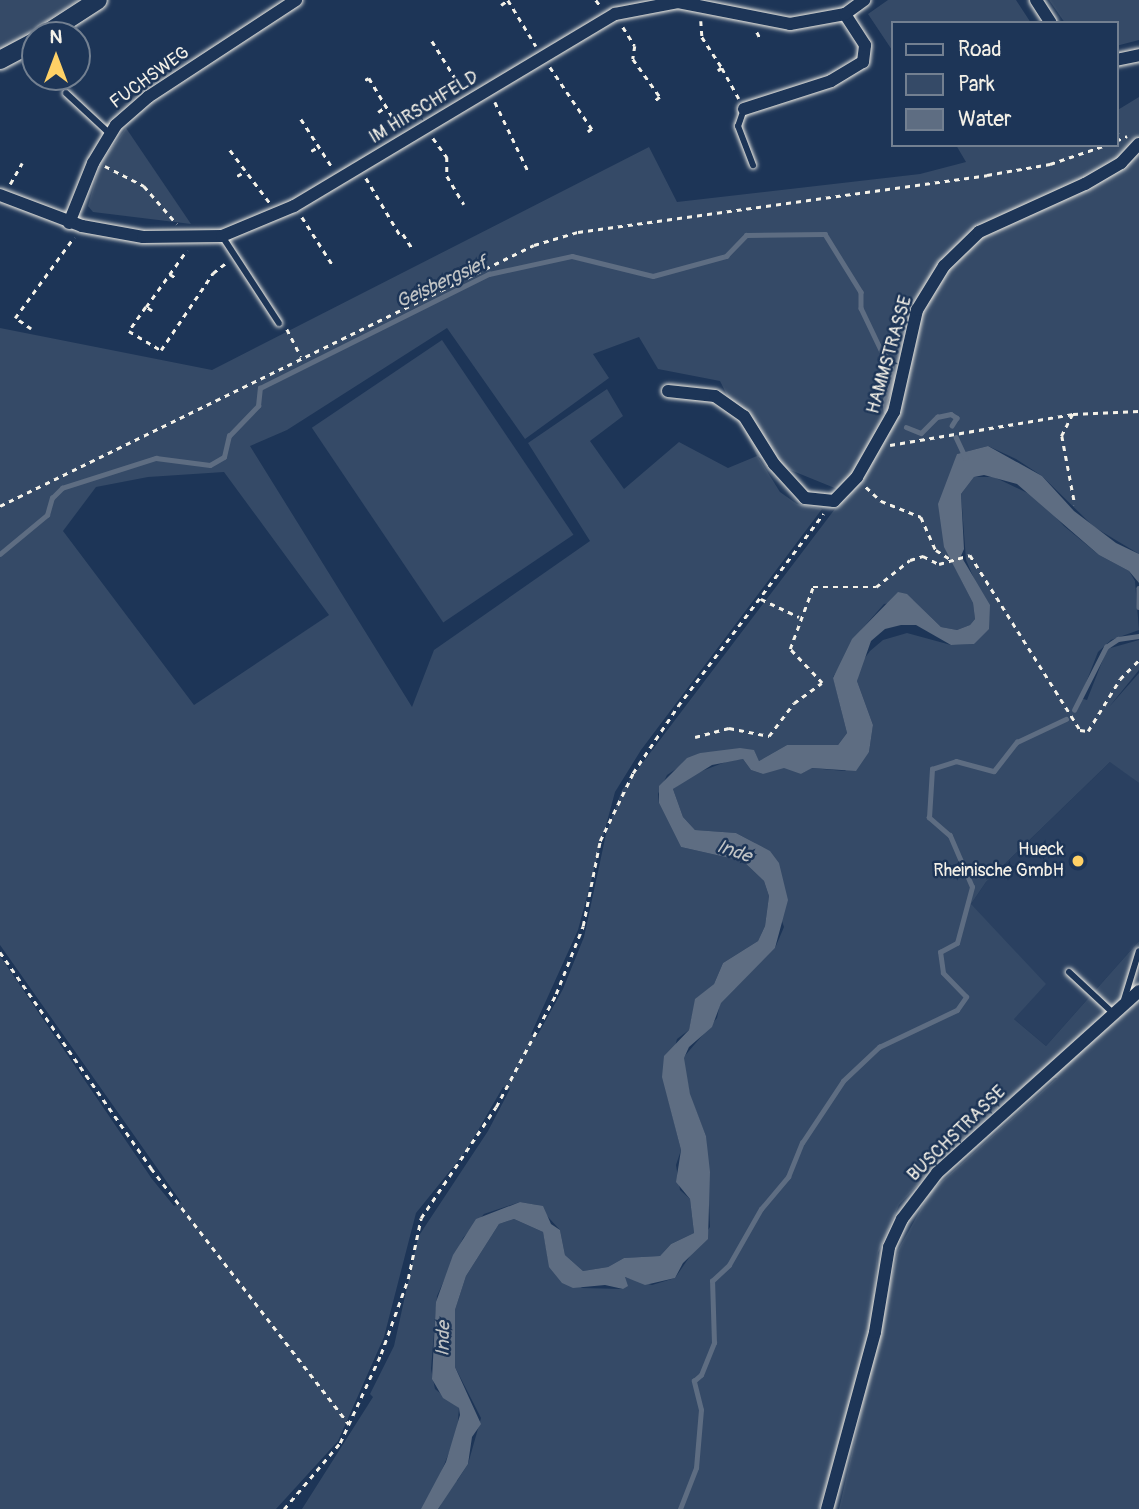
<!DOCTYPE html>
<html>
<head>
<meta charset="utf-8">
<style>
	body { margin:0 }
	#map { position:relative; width:1139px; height:1509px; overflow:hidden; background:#1d3557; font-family:Pangolin,sans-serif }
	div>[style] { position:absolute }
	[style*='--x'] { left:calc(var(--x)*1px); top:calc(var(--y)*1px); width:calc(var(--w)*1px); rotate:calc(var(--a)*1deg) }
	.built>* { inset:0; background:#2a4060 }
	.green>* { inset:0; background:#354a67; transform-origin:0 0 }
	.water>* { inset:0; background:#5e6d82 }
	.stream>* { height:4.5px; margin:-2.25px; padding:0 2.25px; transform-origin:2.25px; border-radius:2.25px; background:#5e6d82 }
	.path>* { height:2.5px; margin-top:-1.25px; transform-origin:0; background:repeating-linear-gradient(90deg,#f4f1e8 0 5px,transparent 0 10px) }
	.roads { filter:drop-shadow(0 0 2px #f4f1e8) drop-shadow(0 0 2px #f4f1e8) }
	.service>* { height:6px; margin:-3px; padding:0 3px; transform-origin:3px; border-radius:3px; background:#1d3557 }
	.minor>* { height:12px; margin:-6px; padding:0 6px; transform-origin:6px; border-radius:6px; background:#1d3557 }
	.secondary>* { height:18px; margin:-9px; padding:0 9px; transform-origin:9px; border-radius:9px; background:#1d3557 }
	.dots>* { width:19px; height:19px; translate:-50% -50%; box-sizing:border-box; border:4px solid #1d3557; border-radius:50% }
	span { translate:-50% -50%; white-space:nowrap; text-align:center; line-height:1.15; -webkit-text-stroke:5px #1d3557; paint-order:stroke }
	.street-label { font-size:18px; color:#f4f1e8 }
	.poi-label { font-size:18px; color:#f4f1e8 }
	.right { translate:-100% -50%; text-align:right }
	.water-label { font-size:19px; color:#c0c3c4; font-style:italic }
	.legend { position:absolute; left:891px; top:21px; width:228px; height:126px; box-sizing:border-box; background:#1d3557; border:2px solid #738091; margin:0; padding:9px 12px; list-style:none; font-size:21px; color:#f4f1e8 }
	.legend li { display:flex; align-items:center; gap:14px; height:35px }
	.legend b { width:35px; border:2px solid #738091 }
	.north { position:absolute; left:21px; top:21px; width:70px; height:70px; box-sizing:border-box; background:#1d3557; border:2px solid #738091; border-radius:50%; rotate:0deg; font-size:19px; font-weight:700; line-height:28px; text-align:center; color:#f4f1e8 }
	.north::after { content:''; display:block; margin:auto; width:24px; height:32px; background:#ffd166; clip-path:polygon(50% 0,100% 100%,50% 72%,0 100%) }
</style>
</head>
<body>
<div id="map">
	<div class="built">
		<i style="clip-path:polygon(1111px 761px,1139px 783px,1139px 941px,1046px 1046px,1014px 1019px,971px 904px,986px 882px)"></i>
	</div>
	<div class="green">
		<i style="clip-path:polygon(0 0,79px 0,0 51px)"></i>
		<i style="clip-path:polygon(888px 0,1016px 0,1031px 23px,892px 23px,892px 50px,868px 14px)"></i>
		<i style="clip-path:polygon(1049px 0,1139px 0,1139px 40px,1116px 46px,1116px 23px,1065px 23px)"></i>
		<i style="clip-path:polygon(evenodd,1139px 97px,1139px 554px,1094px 527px,1042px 476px,1016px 459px,988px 446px,957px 454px,947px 551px,973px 603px,975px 619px,970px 625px,957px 630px,941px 627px,913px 600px,884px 604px,862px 629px,833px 677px,847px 733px,838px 745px,787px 745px,759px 761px,754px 751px,700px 753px,667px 775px,658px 794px,659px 803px,681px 847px,743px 861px,764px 881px,769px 896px,765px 926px,758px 941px,723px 963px,714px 984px,696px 999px,689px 1030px,677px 1039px,665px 1086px,681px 1150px,676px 1165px,680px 1190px,690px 1199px,694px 1233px,671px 1244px,660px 1256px,624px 1258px,608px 1267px,583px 1271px,565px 1255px,560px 1230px,537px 1205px,520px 1202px,484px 1214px,463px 1238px,437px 1296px,431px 1369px,435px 1389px,459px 1408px,457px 1433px,442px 1470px,457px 1481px,468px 1464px,481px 1418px,455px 1367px,455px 1310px,466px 1276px,499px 1224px,514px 1219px,543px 1232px,548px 1258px,582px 1288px,623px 1289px,624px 1277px,652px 1285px,675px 1278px,710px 1227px,706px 1136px,690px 1096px,683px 1058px,717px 1018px,720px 1003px,775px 948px,784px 927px,755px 843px,736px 833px,695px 830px,683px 817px,673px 789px,694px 774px,728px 761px,743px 759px,751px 770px,763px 774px,772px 768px,791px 768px,801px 774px,811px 768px,845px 771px,869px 752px,873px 725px,857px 681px,861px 663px,870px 651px,883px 640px,907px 633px,951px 645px,974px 644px,985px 604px,966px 560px,961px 494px,974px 477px,994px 477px,1038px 498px,1064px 526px,1099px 555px,1129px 571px,1135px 581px,1139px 630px,1111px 640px,1098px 652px,1080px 698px,1087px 700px,1107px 649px,1139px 640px,1139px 670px,1109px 707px,1139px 673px,1139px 783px,1110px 762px,986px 882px,971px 904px,1046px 984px,1014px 1019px,1046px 1046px,1139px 941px,1139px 1509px,839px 1509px,898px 1250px,931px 1191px,1057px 1078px,1035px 1076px,953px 1147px,899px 1205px,878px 1253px,871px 1329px,819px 1509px,438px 1509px,441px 1505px,436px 1509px,302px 1509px,373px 1397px,370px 1394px,394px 1346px,418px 1237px,488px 1131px,510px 1089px,503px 1087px,466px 1151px,416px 1213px,384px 1337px,338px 1441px,276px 1509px,0 1509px,0 956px,152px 1179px,174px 1206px,181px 1202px,0 945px,0 328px,212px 370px,649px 147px,677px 202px,920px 174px,966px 162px,956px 145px,1116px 145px,1116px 111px,1139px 97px,447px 328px,525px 439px,609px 378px,593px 354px,639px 337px,658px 369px,720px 381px,757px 456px,728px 468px,679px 442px,624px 489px,590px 441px,623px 416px,607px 389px,528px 443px,590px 541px,434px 650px,412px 707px,250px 446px,287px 430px,447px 328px,1139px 97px,758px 457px,847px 493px,622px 790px,606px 834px,584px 937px,563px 989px,536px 1038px,531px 1034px,578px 930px,615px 792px,641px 750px,822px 509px,797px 504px,780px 492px,758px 457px,1139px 97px,224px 472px,329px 615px,194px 705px,63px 531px,96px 487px,148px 477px,224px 472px)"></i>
		<i style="clip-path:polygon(126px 128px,191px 224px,93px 212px,88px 206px,100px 164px)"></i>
		<i style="left:442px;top:340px;width:235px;height:157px;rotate:56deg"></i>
	</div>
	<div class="water">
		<i style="clip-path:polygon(988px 446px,1042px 476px,1074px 511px,1116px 543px,1139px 554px,1139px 583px,1129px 571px,1099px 555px,1017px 484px,984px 475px,974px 477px,961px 494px,964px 549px,961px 556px,990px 605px,989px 629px,974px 644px,951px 645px,916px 625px,901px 625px,885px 629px,871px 641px,857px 681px,873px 725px,869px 752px,856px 771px,812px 768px,801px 774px,784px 768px,763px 774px,751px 770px,743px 759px,712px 765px,673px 789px,683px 817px,695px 830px,736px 833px,770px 851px,779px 863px,788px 900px,775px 948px,721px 1003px,712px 1027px,689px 1047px,684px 1058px,690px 1094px,706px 1136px,710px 1172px,708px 1239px,683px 1263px,675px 1278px,645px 1285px,625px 1277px,628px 1286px,623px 1289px,605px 1285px,573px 1288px,562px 1283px,549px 1267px,543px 1232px,514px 1219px,499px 1224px,466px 1276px,455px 1310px,455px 1367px,481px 1424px,472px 1437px,468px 1464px,438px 1509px,421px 1509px,446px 1462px,460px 1415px,459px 1408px,443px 1398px,432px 1379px,436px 1302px,453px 1255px,476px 1219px,520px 1202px,543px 1206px,551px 1224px,560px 1230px,565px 1255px,583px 1271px,608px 1267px,624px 1258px,660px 1256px,671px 1244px,694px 1233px,690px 1199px,676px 1182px,681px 1150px,662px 1077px,664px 1056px,689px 1030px,695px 999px,714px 984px,723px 963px,758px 941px,765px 926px,769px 896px,764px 881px,743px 861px,681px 847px,659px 803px,659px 786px,687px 758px,700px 753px,740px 748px,754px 750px,759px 761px,787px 745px,838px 745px,847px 733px,833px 678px,852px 639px,898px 592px,907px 594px,941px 627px,957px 630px,970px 625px,975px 619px,973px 603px,944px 547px,938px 504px,957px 454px)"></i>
	</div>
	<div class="stream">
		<i style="--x:906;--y:427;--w:16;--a:22"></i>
		<i style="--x:921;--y:433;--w:23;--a:-45"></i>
		<i style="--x:937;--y:417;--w:14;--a:-12"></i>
		<i style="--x:951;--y:414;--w:7;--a:34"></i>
		<i style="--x:957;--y:418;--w:9;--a:122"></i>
		<i style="--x:956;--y:437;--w:23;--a:65"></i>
		<i style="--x:0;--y:554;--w:61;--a:-39.7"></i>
		<i style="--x:47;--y:515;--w:18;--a:-74"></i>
		<i style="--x:52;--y:498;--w:14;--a:-45"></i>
		<i style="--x:62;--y:488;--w:99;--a:-17.7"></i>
		<i style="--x:156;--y:458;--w:54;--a:7.4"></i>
		<i style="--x:210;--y:465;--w:16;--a:-30"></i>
		<i style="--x:224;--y:457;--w:22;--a:-77"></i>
		<i style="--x:229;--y:436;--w:42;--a:-46"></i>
		<i style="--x:258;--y:406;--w:18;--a:-84"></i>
		<i style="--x:260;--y:388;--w:256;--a:-26.5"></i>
		<i style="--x:489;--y:274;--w:85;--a:-12.2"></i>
		<i style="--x:572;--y:256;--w:83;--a:13.9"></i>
		<i style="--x:653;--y:276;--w:76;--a:-15.3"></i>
		<i style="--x:726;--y:256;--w:29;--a:-46"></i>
		<i style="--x:746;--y:235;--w:79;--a:-0.7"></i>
		<i style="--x:825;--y:234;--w:68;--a:58.2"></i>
		<i style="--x:861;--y:292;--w:16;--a:90"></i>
		<i style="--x:861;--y:308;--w:49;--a:64.5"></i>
		<i style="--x:882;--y:352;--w:12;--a:42"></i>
		<i style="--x:891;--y:360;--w:21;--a:85"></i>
		<i style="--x:893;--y:381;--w:22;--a:112"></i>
		<i style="--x:885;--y:401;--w:10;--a:84"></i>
		<i style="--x:1139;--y:588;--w:19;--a:90"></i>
		<i style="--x:1074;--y:710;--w:71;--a:-63.1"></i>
		<i style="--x:1106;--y:647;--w:14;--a:-34"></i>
		<i style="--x:1118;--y:639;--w:21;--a:-8"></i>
		<i style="--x:680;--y:1509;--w:44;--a:-68.7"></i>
		<i style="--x:696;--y:1468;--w:58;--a:-85.1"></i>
		<i style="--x:701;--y:1410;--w:30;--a:-104"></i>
		<i style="--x:694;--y:1381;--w:9;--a:-41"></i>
		<i style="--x:701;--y:1375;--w:35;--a:-68"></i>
		<i style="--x:714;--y:1343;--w:62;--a:-91.8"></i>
		<i style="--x:712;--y:1281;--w:23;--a:-43"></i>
		<i style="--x:729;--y:1265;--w:64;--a:-60.3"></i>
		<i style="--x:761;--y:1209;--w:42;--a:-49.8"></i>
		<i style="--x:788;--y:1177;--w:37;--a:-68"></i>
		<i style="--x:802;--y:1143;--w:74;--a:-56.5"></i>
		<i style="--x:843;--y:1081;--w:50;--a:-43.4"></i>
		<i style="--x:879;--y:1047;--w:86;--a:-25.4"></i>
		<i style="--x:957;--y:1010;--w:16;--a:-55"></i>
		<i style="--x:966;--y:997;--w:33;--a:-134"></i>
		<i style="--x:943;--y:973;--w:21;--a:-98"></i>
		<i style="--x:940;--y:952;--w:19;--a:-28"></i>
		<i style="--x:957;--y:943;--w:58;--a:-75"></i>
		<i style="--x:972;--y:887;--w:56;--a:-113.3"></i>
		<i style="--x:950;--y:836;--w:28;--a:-139"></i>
		<i style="--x:929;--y:818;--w:49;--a:-86.5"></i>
		<i style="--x:932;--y:769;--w:25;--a:-18"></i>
		<i style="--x:956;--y:761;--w:39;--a:15"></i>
		<i style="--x:994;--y:771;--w:37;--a:-52"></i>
		<i style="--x:1017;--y:742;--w:54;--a:-25.1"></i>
	</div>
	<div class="path">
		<i style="--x:596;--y:0;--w:9;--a:54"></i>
		<i style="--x:501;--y:5;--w:9;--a:-36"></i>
		<i style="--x:508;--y:0;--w:54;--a:58.7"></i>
		<i style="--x:701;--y:21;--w:16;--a:86"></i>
		<i style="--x:702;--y:37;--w:37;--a:57"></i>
		<i style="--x:722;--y:68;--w:5;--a:143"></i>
		<i style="--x:623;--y:27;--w:22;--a:58"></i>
		<i style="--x:635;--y:46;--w:13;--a:99"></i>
		<i style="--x:633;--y:59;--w:47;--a:54.6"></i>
		<i style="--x:660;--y:97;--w:6;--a:141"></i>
		<i style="--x:757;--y:32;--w:9;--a:63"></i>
		<i style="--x:432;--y:41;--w:57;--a:58"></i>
		<i style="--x:550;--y:67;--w:75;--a:55.9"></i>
		<i style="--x:592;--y:129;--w:5;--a:143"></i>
		<i style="--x:722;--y:68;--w:35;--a:61"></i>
		<i style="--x:365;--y:80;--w:4;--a:-27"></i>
		<i style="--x:369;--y:78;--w:58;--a:59"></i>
		<i style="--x:495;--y:102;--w:76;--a:64.4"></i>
		<i style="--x:378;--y:112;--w:11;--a:-34"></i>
		<i style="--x:301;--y:119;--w:57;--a:57.1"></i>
		<i style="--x:1116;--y:130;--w:10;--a:61"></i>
		<i style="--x:433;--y:138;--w:24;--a:54"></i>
		<i style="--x:447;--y:157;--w:19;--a:90"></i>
		<i style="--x:447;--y:176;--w:33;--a:59"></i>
		<i style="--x:1116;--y:141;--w:12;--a:-24"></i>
		<i style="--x:230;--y:150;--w:66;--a:53"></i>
		<i style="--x:311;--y:151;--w:10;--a:-29"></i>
		<i style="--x:105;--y:166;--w:44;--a:27.1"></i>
		<i style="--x:144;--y:186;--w:50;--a:49"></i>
		<i style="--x:237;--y:176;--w:10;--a:-29"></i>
		<i style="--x:366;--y:178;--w:66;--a:59.2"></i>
		<i style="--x:10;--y:184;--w:24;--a:-60"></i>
		<i style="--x:302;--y:217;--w:59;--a:57.4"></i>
		<i style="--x:403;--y:234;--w:17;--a:57"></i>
		<i style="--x:170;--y:274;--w:7;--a:34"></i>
		<i style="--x:146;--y:307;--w:29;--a:125"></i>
		<i style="--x:129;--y:331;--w:37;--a:31"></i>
		<i style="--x:161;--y:350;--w:93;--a:-56"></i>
		<i style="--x:213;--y:273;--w:16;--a:-38"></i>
		<i style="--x:152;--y:311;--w:7;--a:-146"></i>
		<i style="--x:146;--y:307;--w:70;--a:-54.3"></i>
		<i style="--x:31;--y:329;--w:19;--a:-145"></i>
		<i style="--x:15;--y:318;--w:100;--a:-53.9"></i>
		<i style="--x:287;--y:329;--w:31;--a:63"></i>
		<i style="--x:1073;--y:414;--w:25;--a:117"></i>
		<i style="--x:1062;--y:436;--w:70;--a:79.3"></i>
		<i style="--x:890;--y:445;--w:186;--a:-9.6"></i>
		<i style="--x:1073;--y:414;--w:66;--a:-2.6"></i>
		<i style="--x:866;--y:487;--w:21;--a:43"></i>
		<i style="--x:881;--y:501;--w:43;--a:21.8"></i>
		<i style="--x:921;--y:517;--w:36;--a:66"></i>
		<i style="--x:936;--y:550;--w:20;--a:33"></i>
		<i style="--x:0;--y:506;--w:594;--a:-26.05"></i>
		<i style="--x:534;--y:245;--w:46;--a:-16.5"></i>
		<i style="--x:578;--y:232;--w:413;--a:-7.9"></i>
		<i style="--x:987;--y:175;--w:64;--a:-9.9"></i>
		<i style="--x:1050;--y:164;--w:59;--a:-18.7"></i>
		<i style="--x:761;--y:599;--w:42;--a:25.3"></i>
		<i style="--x:695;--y:737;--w:35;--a:-15"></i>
		<i style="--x:729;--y:728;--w:41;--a:11.3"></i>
		<i style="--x:769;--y:736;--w:41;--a:-52.9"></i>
		<i style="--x:794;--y:703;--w:34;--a:-36"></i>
		<i style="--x:822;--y:683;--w:47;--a:-133.3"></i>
		<i style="--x:790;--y:649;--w:66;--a:-69.6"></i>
		<i style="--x:813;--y:587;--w:63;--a:0"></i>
		<i style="--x:876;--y:587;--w:43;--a:-38.5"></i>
		<i style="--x:910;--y:560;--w:14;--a:-17"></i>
		<i style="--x:923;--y:556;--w:18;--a:27"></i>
		<i style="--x:939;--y:564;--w:32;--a:-16"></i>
		<i style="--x:970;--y:555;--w:207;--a:57.8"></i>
		<i style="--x:1080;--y:730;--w:8;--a:7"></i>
		<i style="--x:1088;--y:731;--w:61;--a:-58.4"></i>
		<i style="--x:1120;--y:679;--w:27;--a:-45"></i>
		<i style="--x:0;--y:952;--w:264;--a:55"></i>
		<i style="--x:151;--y:1168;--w:324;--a:52.3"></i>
		<i style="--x:284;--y:1509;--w:87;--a:-49.7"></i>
		<i style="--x:340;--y:1443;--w:98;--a:-65.3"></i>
		<i style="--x:381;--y:1354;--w:80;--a:-70.2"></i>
		<i style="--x:408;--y:1279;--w:62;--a:-78"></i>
		<i style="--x:421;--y:1218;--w:134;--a:-56"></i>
		<i style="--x:496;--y:1107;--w:128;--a:-62"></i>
		<i style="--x:556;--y:994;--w:73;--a:-68.3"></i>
		<i style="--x:583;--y:926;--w:87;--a:-78.7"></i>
		<i style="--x:600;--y:841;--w:76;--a:-64.1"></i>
		<i style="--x:633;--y:773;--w:81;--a:-56.1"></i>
		<i style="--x:678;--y:706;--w:241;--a:-52.9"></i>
	</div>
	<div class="roads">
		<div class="service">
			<i style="--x:66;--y:93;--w:59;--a:42.9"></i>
			<i style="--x:744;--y:109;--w:18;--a:109"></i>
			<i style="--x:738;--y:126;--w:42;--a:69"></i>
			<i style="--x:222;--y:236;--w:104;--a:56.8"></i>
			<i style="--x:1069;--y:972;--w:60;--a:43"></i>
			<i style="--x:1124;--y:1000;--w:51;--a:-73"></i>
		</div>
		<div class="minor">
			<i style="--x:1036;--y:0;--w:27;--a:57"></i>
			<i style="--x:1116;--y:60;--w:24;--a:-12"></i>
			<i style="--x:744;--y:109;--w:91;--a:-17.8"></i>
			<i style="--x:831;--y:81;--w:37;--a:-31"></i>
			<i style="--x:863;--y:62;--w:17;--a:-83"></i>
			<i style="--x:865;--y:45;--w:37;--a:-123"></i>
			<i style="--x:0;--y:195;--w:88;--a:20.7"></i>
			<i style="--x:82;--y:226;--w:62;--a:10.2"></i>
			<i style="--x:143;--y:237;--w:79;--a:-0.7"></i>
			<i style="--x:222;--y:236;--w:78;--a:-22.6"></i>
			<i style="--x:294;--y:206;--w:374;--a:-30.9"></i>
			<i style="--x:615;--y:14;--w:64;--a:-10.8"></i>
			<i style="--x:678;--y:2;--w:114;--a:11.1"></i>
			<i style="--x:790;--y:24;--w:56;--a:-10.3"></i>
			<i style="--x:845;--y:14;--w:24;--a:-36"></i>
			<i style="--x:69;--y:223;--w:65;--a:-68.2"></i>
			<i style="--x:93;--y:163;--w:44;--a:-58.8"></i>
			<i style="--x:116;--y:125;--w:43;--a:-41.2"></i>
			<i style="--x:148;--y:97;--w:177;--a:-33.2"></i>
			<i style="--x:668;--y:391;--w:47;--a:6.1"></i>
			<i style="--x:715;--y:396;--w:35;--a:35"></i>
			<i style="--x:744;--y:416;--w:57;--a:58"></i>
			<i style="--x:774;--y:464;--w:46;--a:47.6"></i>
			<i style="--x:805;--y:498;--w:29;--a:6"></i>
			<i style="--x:834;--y:501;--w:33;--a:-46"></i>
			<i style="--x:857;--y:477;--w:75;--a:-60.4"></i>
			<i style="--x:894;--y:412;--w:105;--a:-77.3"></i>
			<i style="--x:917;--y:310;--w:52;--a:-58.5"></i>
			<i style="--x:944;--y:266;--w:49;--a:-44.2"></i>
			<i style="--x:979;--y:232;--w:116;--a:-24.4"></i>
			<i style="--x:1085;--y:184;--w:42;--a:-30.3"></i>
			<i style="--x:1121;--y:163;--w:26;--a:-47"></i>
			<i style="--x:827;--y:1509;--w:183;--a:-74.8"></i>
			<i style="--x:875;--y:1332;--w:86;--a:-80.6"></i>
			<i style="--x:889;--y:1247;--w:31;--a:-65"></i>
			<i style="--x:902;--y:1219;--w:58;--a:-52.7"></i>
			<i style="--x:937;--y:1173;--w:272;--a:-42"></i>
		</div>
		<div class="secondary">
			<i style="--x:44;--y:35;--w:64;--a:-32.9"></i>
			<i style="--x:0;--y:60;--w:40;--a:-28"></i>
		</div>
	</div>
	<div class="dots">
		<i style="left:1078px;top:861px;background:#ffd166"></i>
	</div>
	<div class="street-label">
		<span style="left:150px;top:78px;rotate:-36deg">FUCHSWEG</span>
		<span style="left:424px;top:108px;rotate:-31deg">IM HIRSCHFELD</span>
		<span style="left:890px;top:355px;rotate:-74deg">HAMMSTRASSE</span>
		<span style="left:957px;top:1134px;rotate:-44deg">BUSCHSTRASSE</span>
	</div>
	<div class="poi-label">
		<span class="right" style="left:1064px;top:861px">Hueck<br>Rheinische GmbH</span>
	</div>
	<div class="water-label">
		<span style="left:442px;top:283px;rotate:-25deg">Geisbergsief</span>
		<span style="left:734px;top:852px;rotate:19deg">Inde</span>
		<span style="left:444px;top:1339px;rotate:-88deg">Inde</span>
	</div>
	<ul class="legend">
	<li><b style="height:9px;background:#1d3557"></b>Road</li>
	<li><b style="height:19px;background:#354a67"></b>Park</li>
	<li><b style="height:19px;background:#5e6d82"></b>Water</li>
	</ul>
	<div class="north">N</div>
</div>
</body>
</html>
